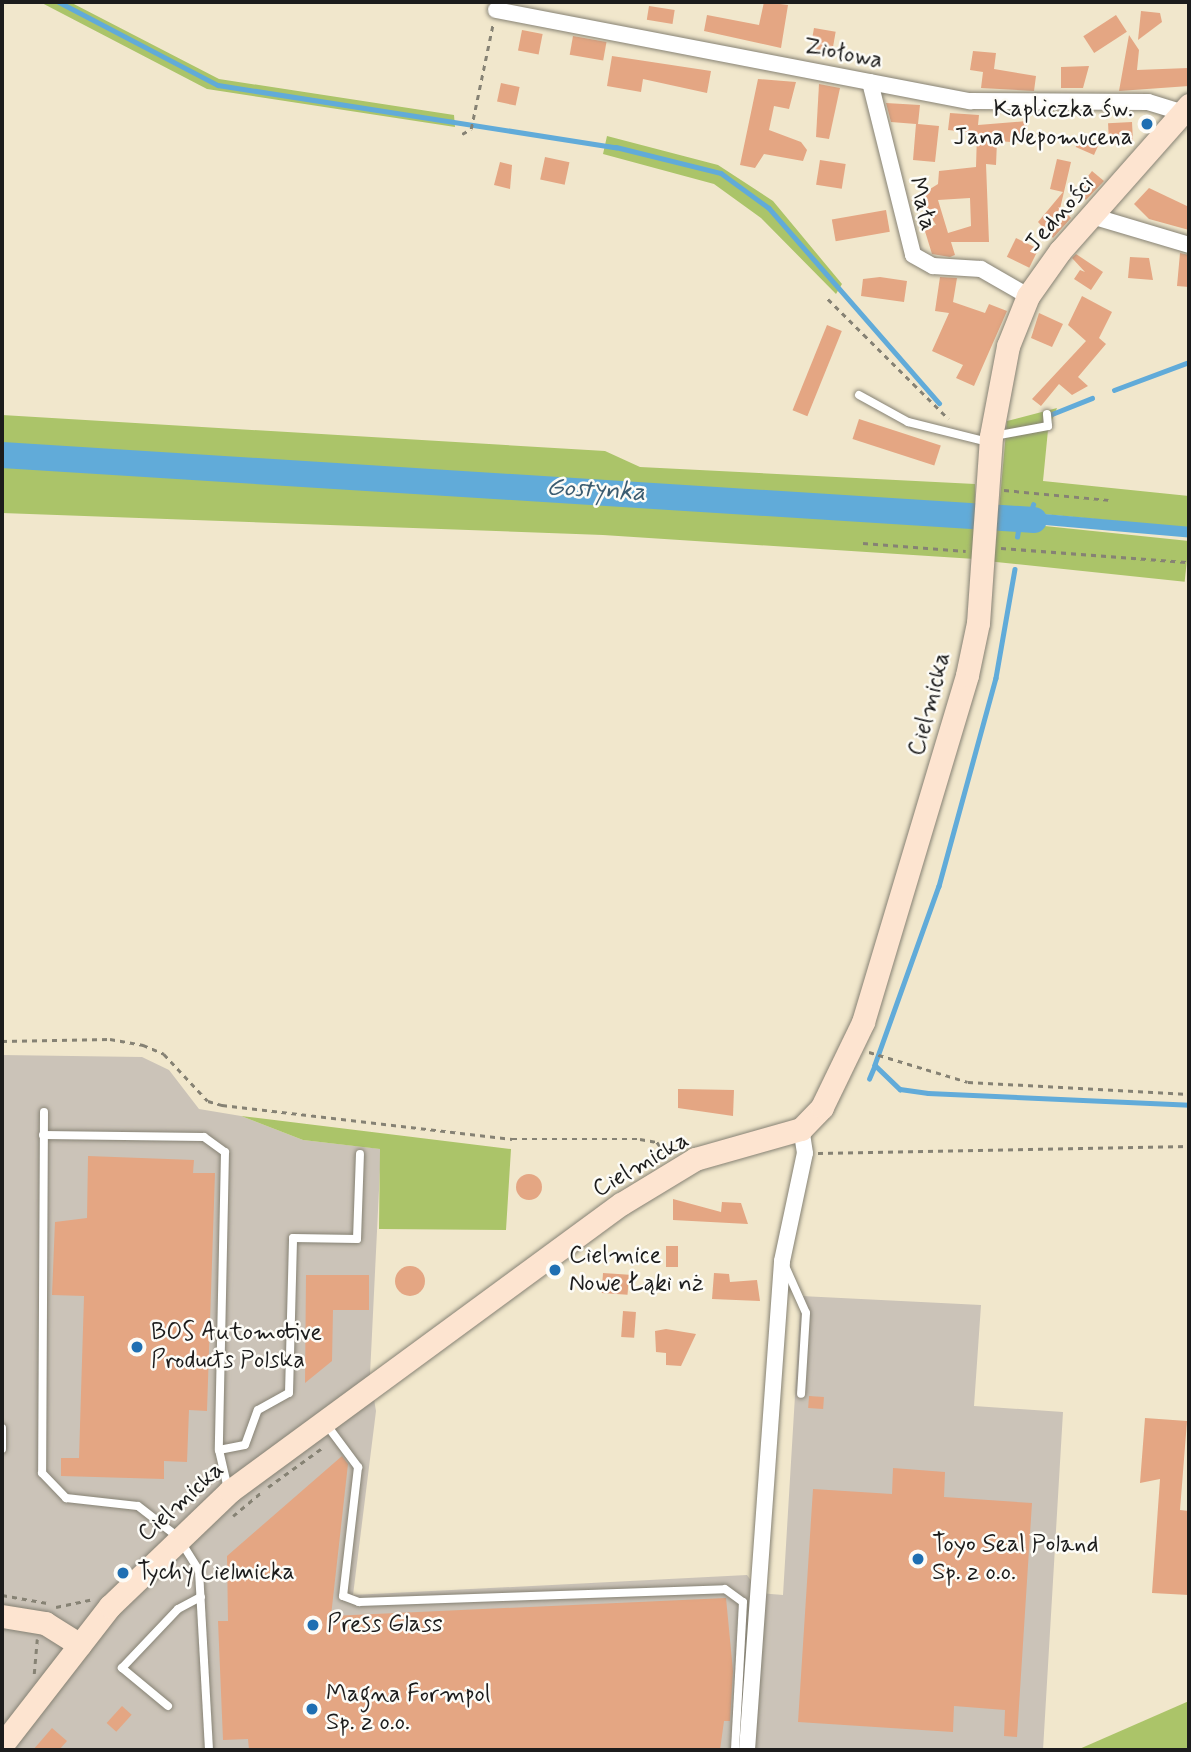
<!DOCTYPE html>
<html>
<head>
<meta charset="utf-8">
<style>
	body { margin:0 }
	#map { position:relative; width:1191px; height:1752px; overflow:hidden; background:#f1e7cc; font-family:Mynerve,sans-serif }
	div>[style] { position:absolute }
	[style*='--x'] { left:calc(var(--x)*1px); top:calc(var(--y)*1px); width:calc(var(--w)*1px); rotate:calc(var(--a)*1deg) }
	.industrial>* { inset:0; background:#cbc3b8 }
	.green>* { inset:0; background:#abc469; transform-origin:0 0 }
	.water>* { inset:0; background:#61abd9; transform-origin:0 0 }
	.stream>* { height:4.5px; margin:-2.25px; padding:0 2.25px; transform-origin:2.25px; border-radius:2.25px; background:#61abd9 }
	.river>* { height:26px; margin:-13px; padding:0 13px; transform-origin:13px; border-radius:13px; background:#61abd9 }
	.building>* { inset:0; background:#e4a683; transform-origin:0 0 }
	.round { border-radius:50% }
	.path>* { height:2.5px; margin-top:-1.25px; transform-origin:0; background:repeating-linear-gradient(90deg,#868274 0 5px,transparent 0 10px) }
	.roads { filter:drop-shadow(0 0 2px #868274) drop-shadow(0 0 2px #868274) }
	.lane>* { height:8px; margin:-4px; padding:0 4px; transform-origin:4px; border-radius:4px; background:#fff }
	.street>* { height:16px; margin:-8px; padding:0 8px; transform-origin:8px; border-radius:8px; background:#fff }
	.secondary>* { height:23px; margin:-11.5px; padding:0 11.5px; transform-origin:11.5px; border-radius:11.5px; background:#fde4d0 }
	.dots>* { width:19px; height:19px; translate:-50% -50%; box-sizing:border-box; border:4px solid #fdfcf7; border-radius:50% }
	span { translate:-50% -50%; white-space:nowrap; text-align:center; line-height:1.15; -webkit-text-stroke:5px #fdfcf7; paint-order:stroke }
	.street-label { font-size:24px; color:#1c1c1c }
	.poi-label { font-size:24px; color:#1c1c1c }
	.right { translate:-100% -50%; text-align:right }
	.left { translate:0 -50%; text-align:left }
	.water-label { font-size:26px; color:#3b5c71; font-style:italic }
	.frame { position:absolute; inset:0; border:4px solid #1c1c1c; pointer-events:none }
</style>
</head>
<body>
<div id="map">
	<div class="industrial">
		<i style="clip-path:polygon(2px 1055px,142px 1057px,169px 1070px,199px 1109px,241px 1116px,303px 1140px,381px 1149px,370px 1375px,376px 1411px,353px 1595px,747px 1575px,760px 1593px,783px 1595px,801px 1296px,981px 1305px,974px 1406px,1063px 1412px,1043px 1750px,2px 1750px)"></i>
	</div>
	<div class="green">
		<i style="clip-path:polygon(40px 2px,70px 2px,219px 79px,454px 115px,455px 127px,207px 89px)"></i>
		<i style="clip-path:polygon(607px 136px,718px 165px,773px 201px,842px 284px,836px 294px,761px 218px,714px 184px,603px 154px)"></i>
		<i style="clip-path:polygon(1057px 408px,1048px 430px,1043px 481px,1189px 496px,1189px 528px,999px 510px,1007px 421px)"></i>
		<i style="clip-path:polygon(2px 415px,605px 451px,640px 467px,975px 484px,975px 559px,603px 535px,2px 513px)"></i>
		<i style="left:998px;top:521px;width:192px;height:41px;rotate:6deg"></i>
		<i style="clip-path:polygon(241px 1116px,511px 1149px,506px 1230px,379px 1229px,380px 1149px,303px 1140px)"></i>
		<i style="clip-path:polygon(1189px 1701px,1189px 1750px,1077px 1750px)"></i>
	</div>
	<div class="water">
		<i style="left:999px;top:510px;width:191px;height:11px;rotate:5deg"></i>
	</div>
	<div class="stream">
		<i style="--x:59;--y:2;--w:179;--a:27.6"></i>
		<i style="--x:218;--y:85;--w:403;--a:8.9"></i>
		<i style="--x:616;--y:147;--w:108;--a:13.9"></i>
		<i style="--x:721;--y:173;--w:59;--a:36.1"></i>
		<i style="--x:769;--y:208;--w:259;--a:48.9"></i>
		<i style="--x:1114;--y:390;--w:80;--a:-20.5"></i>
		<i style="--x:1052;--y:414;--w:43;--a:-21.8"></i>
		<i style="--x:1029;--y:517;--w:13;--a:-72"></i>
		<i style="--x:1017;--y:537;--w:18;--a:-81"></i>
		<i style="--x:1015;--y:569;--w:111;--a:99.9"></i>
		<i style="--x:996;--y:678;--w:216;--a:105.3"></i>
		<i style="--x:939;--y:886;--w:190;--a:109.7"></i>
		<i style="--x:875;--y:1065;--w:35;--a:44"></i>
		<i style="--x:900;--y:1089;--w:28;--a:8"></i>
		<i style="--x:928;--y:1093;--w:261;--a:2.6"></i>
		<i style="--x:869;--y:1079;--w:15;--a:-67"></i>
	</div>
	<div class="river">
		<i style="--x:2;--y:455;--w:1034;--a:3.6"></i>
	</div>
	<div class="building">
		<i style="clip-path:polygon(764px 2px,788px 5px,781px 48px,704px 31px,707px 15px,759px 25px)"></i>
		<i style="left:649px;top:6px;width:26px;height:14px;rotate:9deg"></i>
		<i style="clip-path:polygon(1141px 11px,1160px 13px,1162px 22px,1138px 40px)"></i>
		<i style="left:1116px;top:15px;width:20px;height:39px;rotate:57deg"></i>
		<i style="left:814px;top:28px;width:22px;height:24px;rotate:10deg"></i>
		<i style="left:522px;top:30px;width:21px;height:21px;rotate:11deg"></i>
		<i style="clip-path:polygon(1129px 35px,1139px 50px,1137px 70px,1188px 68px,1189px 86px,1119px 91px)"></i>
		<i style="left:573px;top:36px;width:34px;height:19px;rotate:10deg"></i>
		<i style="clip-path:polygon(973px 51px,996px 53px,994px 69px,1036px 76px,1034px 91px,981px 88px,983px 72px,970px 70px)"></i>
		<i style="clip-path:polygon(612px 56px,711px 71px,707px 93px,643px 79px,641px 92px,607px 86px)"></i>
		<i style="clip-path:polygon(1089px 66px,1083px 88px,1061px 88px,1061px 67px)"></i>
		<i style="clip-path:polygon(758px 79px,796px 82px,789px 109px,774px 106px,769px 130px,801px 142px,807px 150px,803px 161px,764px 154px,755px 168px,740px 165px)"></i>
		<i style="left:501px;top:83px;width:19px;height:19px;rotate:12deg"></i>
		<i style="clip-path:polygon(819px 84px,840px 88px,829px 139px,816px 137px)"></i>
		<i style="clip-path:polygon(886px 103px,920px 105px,918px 124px,939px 126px,935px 162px,913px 160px,916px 124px,891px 122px)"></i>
		<i style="clip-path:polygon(evenodd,950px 113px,979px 115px,978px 125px,1027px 121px,1025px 143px,997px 141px,996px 165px,986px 164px,989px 242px,951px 242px,955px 255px,950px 257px,932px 254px,924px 228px,936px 225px,921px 201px,911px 201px,938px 184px,939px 171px,976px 167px,977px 133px,948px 130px,950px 113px,970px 198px,971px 226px,948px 233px,938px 200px,970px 198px)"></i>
		<i style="left:1132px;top:122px;width:22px;height:24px;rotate:87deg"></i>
		<i style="left:1081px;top:135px;width:20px;height:13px;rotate:24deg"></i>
		<i style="left:545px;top:157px;width:25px;height:23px;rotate:12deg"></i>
		<i style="clip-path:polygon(1057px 159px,1071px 162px,1059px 213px,1063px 209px,1071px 218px,1053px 238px,1038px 222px,1063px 192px,1050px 189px)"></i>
		<i style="left:820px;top:160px;width:26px;height:25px;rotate:9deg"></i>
		<i style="clip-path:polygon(500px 162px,512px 165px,510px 189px,494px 185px)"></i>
		<i style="clip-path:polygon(1092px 171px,1104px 181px,1086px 200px,1076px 192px)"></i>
		<i style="clip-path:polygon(1149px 188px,1189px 207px,1189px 230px,1149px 219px,1134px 204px)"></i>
		<i style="left:886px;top:210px;width:22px;height:55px;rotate:80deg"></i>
		<i style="left:1016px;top:238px;width:25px;height:21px;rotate:26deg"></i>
		<i style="clip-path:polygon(1180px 253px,1189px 255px,1189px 287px,1177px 286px)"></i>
		<i style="clip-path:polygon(1076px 254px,1103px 272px,1091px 290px,1074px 279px,1080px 270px,1085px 272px,1072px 258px)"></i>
		<i style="clip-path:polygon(1130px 257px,1149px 258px,1153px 280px,1128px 278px)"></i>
		<i style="clip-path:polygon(880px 277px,907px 281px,904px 302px,861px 296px,863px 279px)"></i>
		<i style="clip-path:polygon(940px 277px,957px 278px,953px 302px,985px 313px,989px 304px,1007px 311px,974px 386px,956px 378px,963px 365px,932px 351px,949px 313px,935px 311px)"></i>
		<i style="clip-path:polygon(1082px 296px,1112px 312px,1099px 338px,1106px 344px,1078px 377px,1088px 386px,1072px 395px,1059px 384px,1041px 406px,1032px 399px,1086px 341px,1068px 325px)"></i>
		<i style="clip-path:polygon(1039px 313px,1063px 324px,1052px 347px,1031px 338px)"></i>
		<i style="left:827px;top:325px;width:16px;height:92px;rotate:22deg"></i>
		<i style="left:859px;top:419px;width:86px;height:21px;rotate:18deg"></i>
		<i style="clip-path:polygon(678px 1089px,734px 1090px,733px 1116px,678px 1108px)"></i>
		<i style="clip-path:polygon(88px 1156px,194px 1160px,193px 1173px,215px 1173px,207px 1411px,189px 1410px,187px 1462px,164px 1461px,164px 1479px,61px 1476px,61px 1458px,79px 1458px,84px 1296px,52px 1295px,55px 1222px,87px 1218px)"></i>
		<i class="round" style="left:516px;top:1174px;width:26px;height:26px"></i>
		<i style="clip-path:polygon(673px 1199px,721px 1212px,722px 1202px,741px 1203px,748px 1224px,673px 1220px)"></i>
		<i style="left:666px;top:1246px;width:12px;height:21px"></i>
		<i class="round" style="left:395px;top:1266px;width:30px;height:30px"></i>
		<i style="left:603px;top:1273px;width:26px;height:20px;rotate:4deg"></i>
		<i style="clip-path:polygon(714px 1273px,729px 1274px,730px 1282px,757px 1280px,760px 1301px,712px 1299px)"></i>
		<i style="clip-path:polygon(306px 1275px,369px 1275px,369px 1310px,333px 1310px,332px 1361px,305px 1383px)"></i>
		<i style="left:623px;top:1311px;width:13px;height:26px;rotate:4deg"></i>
		<i style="clip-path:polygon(666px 1329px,696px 1334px,681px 1366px,666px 1365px,666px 1353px,656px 1352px,655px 1331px)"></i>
		<i style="left:809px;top:1396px;width:15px;height:12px;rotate:4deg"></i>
		<i style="clip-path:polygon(1145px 1418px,1187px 1421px,1180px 1510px,1189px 1511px,1189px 1595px,1152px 1593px,1160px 1479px,1140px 1483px)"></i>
		<i style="clip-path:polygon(342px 1456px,348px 1464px,331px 1616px,726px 1598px,733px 1671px,730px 1721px,724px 1721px,720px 1750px,249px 1750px,248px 1739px,223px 1740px,218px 1621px,228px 1621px,227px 1556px)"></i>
		<i style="clip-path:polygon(893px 1468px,945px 1472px,944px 1497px,1032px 1503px,1017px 1737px,1004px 1736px,1005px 1710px,954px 1706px,953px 1732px,798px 1722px,813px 1489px,892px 1494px)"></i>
		<i style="left:122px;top:1706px;width:13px;height:23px;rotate:42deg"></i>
		<i style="clip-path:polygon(52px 1728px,67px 1741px,59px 1750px,33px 1750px)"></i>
	</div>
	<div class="path">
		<i style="--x:462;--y:134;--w:10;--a:-29"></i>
		<i style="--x:471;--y:129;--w:107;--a:-78.2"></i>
		<i style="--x:828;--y:299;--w:170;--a:44.8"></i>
		<i style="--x:1004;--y:490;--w:105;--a:5.4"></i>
		<i style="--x:863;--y:543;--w:103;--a:4.4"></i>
		<i style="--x:1001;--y:548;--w:189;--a:4.3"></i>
		<i style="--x:2;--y:1041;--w:108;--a:-1.1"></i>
		<i style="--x:110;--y:1039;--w:34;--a:10"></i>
		<i style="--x:143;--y:1045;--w:23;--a:23"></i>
		<i style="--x:164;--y:1054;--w:64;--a:46.9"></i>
		<i style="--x:208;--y:1101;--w:15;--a:16"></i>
		<i style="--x:222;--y:1105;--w:292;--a:6.7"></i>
		<i style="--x:512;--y:1139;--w:128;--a:0"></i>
		<i style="--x:640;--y:1139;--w:17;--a:10"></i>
		<i style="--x:657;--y:1142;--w:17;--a:54"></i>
		<i style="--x:869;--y:1052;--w:103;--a:16.9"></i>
		<i style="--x:968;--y:1082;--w:221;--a:3.1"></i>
		<i style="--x:818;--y:1153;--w:371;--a:-1.1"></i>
		<i style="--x:268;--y:1487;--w:67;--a:-35.8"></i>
		<i style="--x:233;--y:1516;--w:39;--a:-40"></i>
		<i style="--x:2;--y:1595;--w:46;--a:10.1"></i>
		<i style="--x:56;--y:1607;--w:35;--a:-12"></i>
		<i style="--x:34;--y:1674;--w:35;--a:-85"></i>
	</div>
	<div class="roads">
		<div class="lane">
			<i style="--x:859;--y:395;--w:56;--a:28.9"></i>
			<i style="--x:908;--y:422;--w:82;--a:14"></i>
			<i style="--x:994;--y:436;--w:55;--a:-10.5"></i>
			<i style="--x:1048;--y:426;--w:12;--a:-95"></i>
			<i style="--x:44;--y:1112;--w:361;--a:90.3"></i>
			<i style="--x:42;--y:1473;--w:35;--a:46"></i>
			<i style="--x:66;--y:1498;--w:72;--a:6.3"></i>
			<i style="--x:138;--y:1506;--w:51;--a:37.8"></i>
			<i style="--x:178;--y:1537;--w:40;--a:58"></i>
			<i style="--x:199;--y:1571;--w:179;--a:86.8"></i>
			<i style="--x:43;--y:1135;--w:161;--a:0.7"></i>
			<i style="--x:204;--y:1137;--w:26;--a:36"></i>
			<i style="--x:225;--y:1152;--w:298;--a:91.2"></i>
			<i style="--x:219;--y:1450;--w:40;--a:77"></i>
			<i style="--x:785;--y:1266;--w:51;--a:65.9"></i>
			<i style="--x:806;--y:1313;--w:81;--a:93.5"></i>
			<i style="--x:326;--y:1424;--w:54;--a:53.3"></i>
			<i style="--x:358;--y:1467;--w:130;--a:96.6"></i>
			<i style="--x:343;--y:1596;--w:17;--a:21"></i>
			<i style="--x:359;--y:1602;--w:366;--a:-2"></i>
			<i style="--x:725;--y:1589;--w:22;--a:36"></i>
			<i style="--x:743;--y:1602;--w:148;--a:93.1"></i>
			<i style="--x:2;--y:1428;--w:21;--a:90"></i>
			<i style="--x:219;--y:1450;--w:26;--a:-11"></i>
			<i style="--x:245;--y:1445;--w:37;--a:-70"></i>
			<i style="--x:258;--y:1410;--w:35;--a:-29"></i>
			<i style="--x:289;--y:1393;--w:155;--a:-88.5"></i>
			<i style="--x:293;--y:1238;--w:64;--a:0.9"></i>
			<i style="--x:357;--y:1239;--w:85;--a:-88"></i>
			<i style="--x:168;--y:1706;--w:60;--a:-140.4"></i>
			<i style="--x:122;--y:1668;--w:81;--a:-46.5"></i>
			<i style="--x:178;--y:1609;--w:26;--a:-28"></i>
		</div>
		<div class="street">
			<i style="--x:496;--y:10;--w:483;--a:10.9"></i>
			<i style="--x:970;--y:101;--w:178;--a:0.3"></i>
			<i style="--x:1148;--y:102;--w:38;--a:17"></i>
			<i style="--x:870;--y:82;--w:178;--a:76"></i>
			<i style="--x:913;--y:255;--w:23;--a:29"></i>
			<i style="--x:933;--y:266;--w:48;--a:3.6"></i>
			<i style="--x:981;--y:269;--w:54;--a:29.9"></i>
			<i style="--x:1092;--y:216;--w:101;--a:16.6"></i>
			<i style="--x:747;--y:1750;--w:490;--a:-85.9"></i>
			<i style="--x:782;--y:1261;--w:110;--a:-78"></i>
			<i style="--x:805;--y:1153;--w:24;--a:-99"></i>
		</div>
		<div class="secondary">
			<i style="--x:2;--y:1616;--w:44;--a:9.2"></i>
			<i style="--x:45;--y:1623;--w:41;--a:32.2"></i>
			<i style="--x:2;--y:1745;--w:176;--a:-52.2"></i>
			<i style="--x:110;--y:1606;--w:166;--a:-43.8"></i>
			<i style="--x:230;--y:1491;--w:485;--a:-36.3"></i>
			<i style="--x:621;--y:1204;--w:87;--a:-31.3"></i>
			<i style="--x:695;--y:1159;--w:110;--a:-15.8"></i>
			<i style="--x:801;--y:1129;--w:30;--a:-46"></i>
			<i style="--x:822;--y:1107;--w:94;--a:-64.2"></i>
			<i style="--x:863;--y:1022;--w:362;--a:-73.3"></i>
			<i style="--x:967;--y:675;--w:53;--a:-78.1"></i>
			<i style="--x:978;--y:623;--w:187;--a:-86"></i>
			<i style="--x:991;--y:436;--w:92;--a:-79.3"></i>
			<i style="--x:1008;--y:346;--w:54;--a:-68.2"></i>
			<i style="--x:1028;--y:296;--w:55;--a:-54.6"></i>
			<i style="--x:1060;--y:251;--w:195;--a:-48.5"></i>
		</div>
	</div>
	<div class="dots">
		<i style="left:1147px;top:124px;background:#1f6fb2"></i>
		<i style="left:555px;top:1270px;background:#1f6fb2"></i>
		<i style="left:137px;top:1347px;background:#1f6fb2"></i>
		<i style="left:918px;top:1559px;background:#1f6fb2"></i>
		<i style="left:123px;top:1573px;background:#1f6fb2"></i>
		<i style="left:313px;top:1625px;background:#1f6fb2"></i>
		<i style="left:312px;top:1709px;background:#1f6fb2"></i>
	</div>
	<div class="street-label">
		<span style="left:843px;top:54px;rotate:11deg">Ziołowa</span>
		<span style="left:922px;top:204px;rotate:76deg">Mała</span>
		<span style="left:1060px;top:214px;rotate:-49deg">Jedności</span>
		<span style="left:930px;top:704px;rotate:-75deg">Cielmicka</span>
		<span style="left:641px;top:1165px;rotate:-30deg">Cielmicka</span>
		<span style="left:181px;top:1502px;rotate:-42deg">Cielmicka</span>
	</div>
	<div class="poi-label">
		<span class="right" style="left:1133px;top:124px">Kapliczka św.<br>Jana Nepomucena</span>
		<span class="left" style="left:569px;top:1270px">Cielmice<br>Nowe Łąki nż</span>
		<span class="left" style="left:151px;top:1347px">BOS Automotive<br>Products Polska</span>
		<span class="left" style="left:932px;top:1559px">Toyo Seal Poland<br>Sp. z o.o.</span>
		<span class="left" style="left:137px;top:1573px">Tychy Cielmicka</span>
		<span class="left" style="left:327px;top:1625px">Press Glass</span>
		<span class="left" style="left:326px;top:1709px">Magna Formpol<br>Sp. z o.o.</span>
	</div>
	<div class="water-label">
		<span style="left:596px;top:491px;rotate:3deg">Gostynka</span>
	</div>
	<div class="frame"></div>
</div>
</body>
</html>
